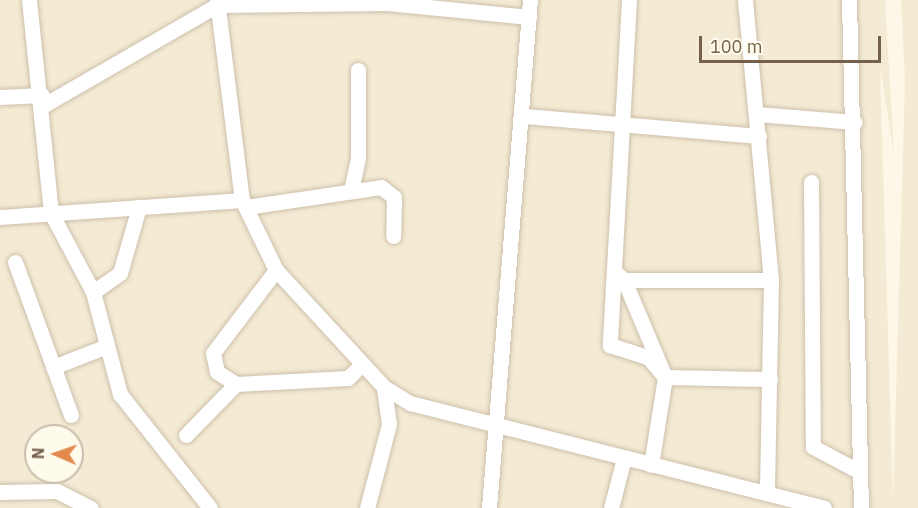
<!DOCTYPE html>
<html>
<head>
<meta charset="utf-8">
<style>
	body { margin:0 }
	#map { position:relative; width:918px; height:508px; overflow:hidden; background:#fcf7e6; font-family:"IBM Plex Sans",sans-serif }
	div>[style] { position:absolute }
	[style*='--x'] { left:calc(var(--x)*1px); top:calc(var(--y)*1px); width:calc(var(--w)*1px); rotate:calc(var(--a)*1deg) }
	.residential>* { inset:0; background:#f4ebd4 }
	.roads { filter:drop-shadow(0 0 2px #cec0ac) drop-shadow(0 0 2px #cec0ac) }
	.minor>* { height:15px; margin:-7.5px; padding:0 7.5px; transform-origin:7.5px; border-radius:7.5px; background:#fff }
	span { translate:-50% -50%; white-space:nowrap; text-align:center; line-height:1.15; -webkit-text-stroke:6px #fffbec; paint-order:stroke }
	.north { position:absolute; left:24px; top:424px; width:60px; height:60px; box-sizing:border-box; background:#fffbec; border:2px solid #c8bdac; border-radius:50%; rotate:272deg; font-size:16px; font-weight:700; line-height:24px; text-align:center; color:#75614b }
	.north::after { content:''; display:block; margin:auto; width:21px; height:27px; background:#e4894d; clip-path:polygon(50% 0,100% 100%,50% 72%,0 100%) }
	.scale { position:absolute; left:699px; top:36px; width:182px; height:27px; box-sizing:border-box; border:3px solid #75614b; border-top:0; padding-left:8px; font-size:18px; line-height:21px; white-space:nowrap; color:#75614b; -webkit-text-stroke:4px #fffbec; paint-order:stroke }
</style>
</head>
<body>
<div id="map">
	<div class="residential">
		<i style="clip-path:polygon(evenodd,0 0,885px 0,894px 154px,880px 66px,893px 501px,905px 80px,901px 0,918px 0,918px 508px,0 508px,0 0,36px 436px,72px 436px,72px 472px,36px 472px,36px 436px)"></i>
	</div>
	<div class="roads">
		<div class="minor">
			<i style="--x:29;--y:0;--w:214;--a:84.1"></i>
			<i style="--x:51;--y:213;--w:89;--a:62"></i>
			<i style="--x:93;--y:292;--w:106;--a:75.2"></i>
			<i style="--x:120;--y:394;--w:145;--a:51.7"></i>
			<i style="--x:217;--y:0;--w:202;--a:82.9"></i>
			<i style="--x:242;--y:200;--w:78;--a:64.1"></i>
			<i style="--x:276;--y:270;--w:159;--a:47.3"></i>
			<i style="--x:384;--y:387;--w:31;--a:32"></i>
			<i style="--x:410;--y:403;--w:427;--a:14.2"></i>
			<i style="--x:629;--y:0;--w:346;--a:93.2"></i>
			<i style="--x:610;--y:345;--w:40;--a:18"></i>
			<i style="--x:648;--y:357;--w:26;--a:50"></i>
			<i style="--x:665;--y:377;--w:105;--a:1.1"></i>
			<i style="--x:745;--y:0;--w:281;--a:84.7"></i>
			<i style="--x:771;--y:280;--w:213;--a:91.1"></i>
			<i style="--x:849;--y:0;--w:508;--a:88.65"></i>
			<i style="--x:0;--y:97;--w:42;--a:-2.7"></i>
			<i style="--x:44;--y:105;--w:200;--a:-30"></i>
			<i style="--x:217;--y:5;--w:170;--a:-0.7"></i>
			<i style="--x:387;--y:3;--w:143;--a:5.6"></i>
			<i style="--x:757;--y:114;--w:98;--a:4.7"></i>
			<i style="--x:525;--y:116;--w:235;--a:4.9"></i>
			<i style="--x:811;--y:182;--w:265;--a:89.6"></i>
			<i style="--x:813;--y:447;--w:53;--a:28"></i>
			<i style="--x:351;--y:191;--w:34;--a:-78"></i>
			<i style="--x:358;--y:158;--w:88;--a:-90"></i>
			<i style="--x:246;--y:207;--w:136;--a:-8.4"></i>
			<i style="--x:381;--y:187;--w:16;--a:38"></i>
			<i style="--x:394;--y:197;--w:39;--a:91"></i>
			<i style="--x:0;--y:217;--w:243;--a:-4"></i>
			<i style="--x:15;--y:262;--w:163;--a:69.9"></i>
			<i style="--x:276;--y:270;--w:104;--a:127.2"></i>
			<i style="--x:213;--y:353;--w:19;--a:78"></i>
			<i style="--x:217;--y:372;--w:22;--a:32"></i>
			<i style="--x:236;--y:384;--w:112;--a:-3.1"></i>
			<i style="--x:348;--y:378;--w:18;--a:-45"></i>
			<i style="--x:616;--y:273;--w:11;--a:41"></i>
			<i style="--x:624;--y:280;--w:105;--a:67.1"></i>
			<i style="--x:665;--y:377;--w:89;--a:99"></i>
			<i style="--x:624;--y:280;--w:147;--a:0"></i>
			<i style="--x:93;--y:292;--w:33;--a:-35"></i>
			<i style="--x:120;--y:273;--w:69;--a:-73.9"></i>
			<i style="--x:53;--y:367;--w:58;--a:-21.3"></i>
			<i style="--x:186;--y:435;--w:71;--a:-45.6"></i>
			<i style="--x:0;--y:492;--w:57;--a:-1"></i>
			<i style="--x:57;--y:491;--w:38;--a:27"></i>
			<i style="--x:367;--y:508;--w:87;--a:-75.3"></i>
			<i style="--x:389;--y:424;--w:37;--a:-98"></i>
			<i style="--x:489;--y:508;--w:510;--a:-85.39"></i>
			<i style="--x:611;--y:508;--w:52;--a:-75.4"></i>
		</div>
	</div>
	<div class="north">N</div>
	<div class="scale">100 m</div>
</div>
</body>
</html>
